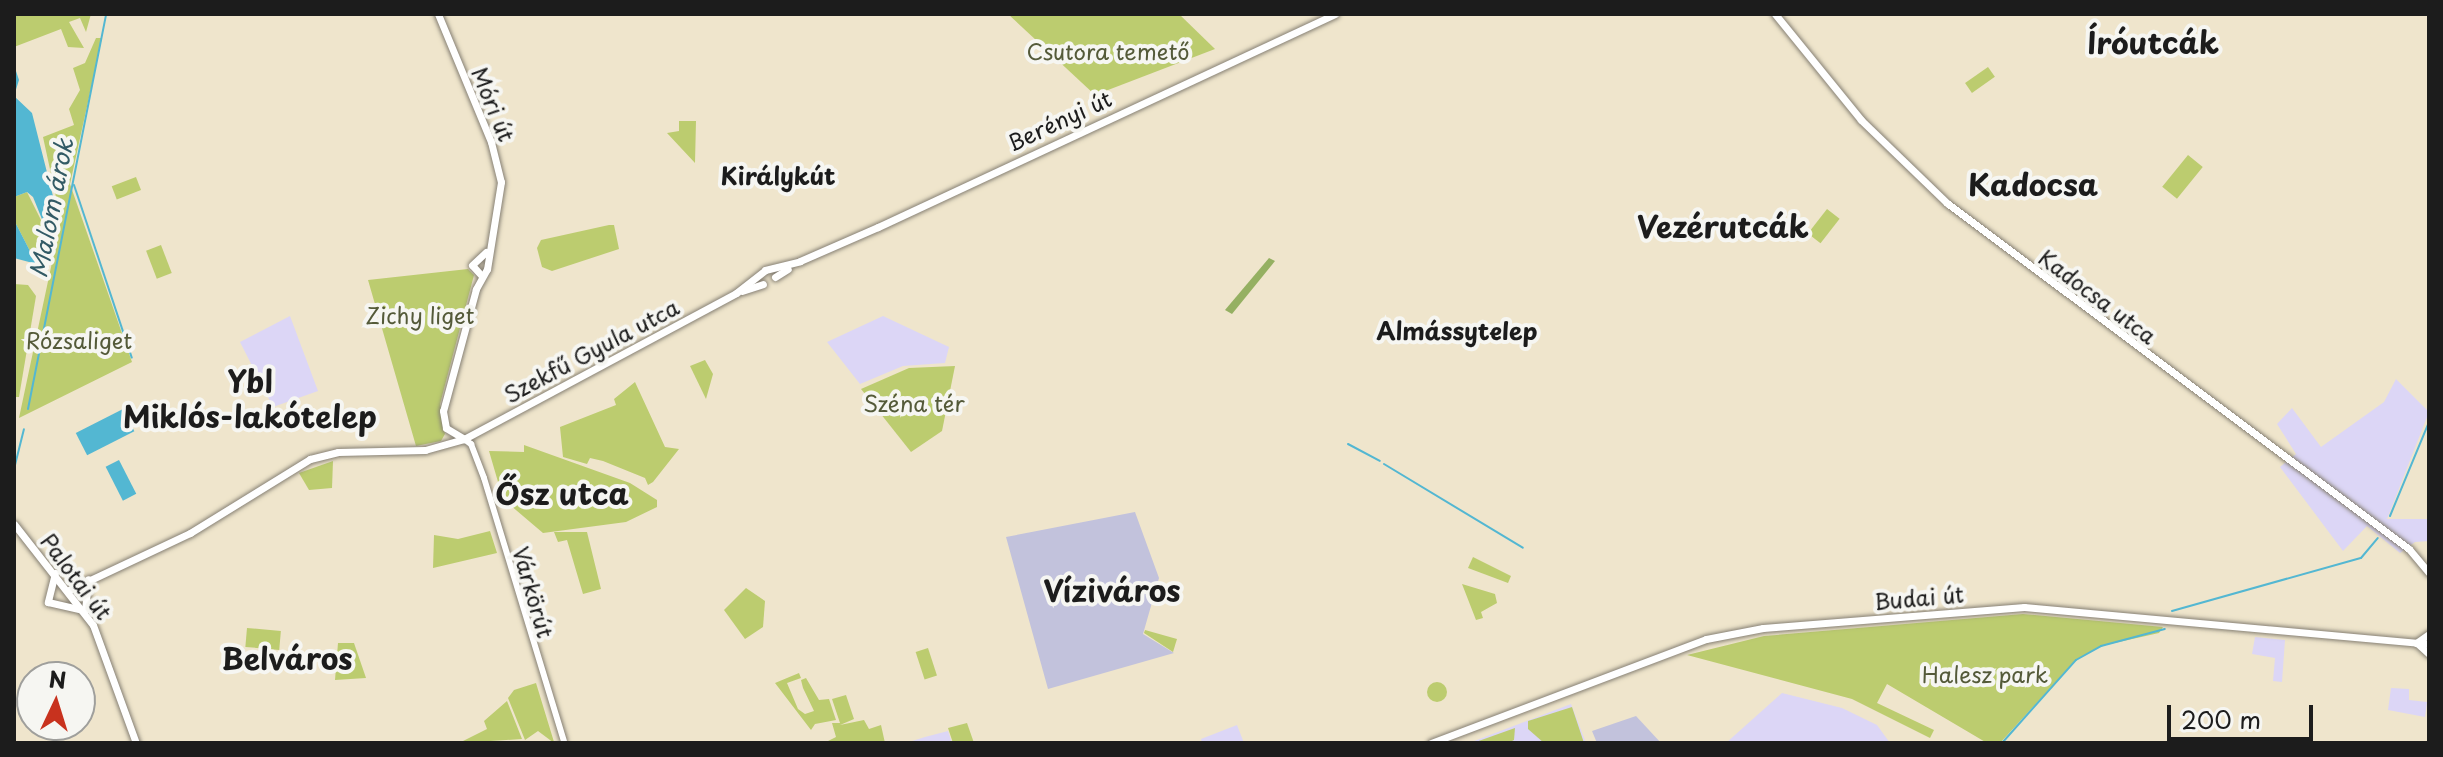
<!DOCTYPE html>
<html>
<head>
<meta charset="utf-8">
<style>
	body { margin:0 }
	#map { position:relative; width:2443px; height:757px; overflow:hidden; background:#efe5cc; font-family:"Playpen Sans",sans-serif }
	div>[style] { position:absolute }
	[style*='--x'] { left:calc(var(--x)*1px); top:calc(var(--y)*1px); width:calc(var(--w)*1px); rotate:calc(var(--a)*1deg) }
	.built>* { inset:0; background:#dcd6f6 }
	.industrial>* { inset:0; background:#c2c2dc }
	.green>* { inset:0; background:#bccc6f; transform-origin:0 0 }
	.round { border-radius:50% }
	.forest>* { inset:0; background:#95b062 }
	.water>* { inset:0; background:#53b7d2; transform-origin:0 0 }
	.stream>* { height:2px; margin:-1px; padding:0 1px; transform-origin:1px; border-radius:1px; background:#53b7d2 }
	.roads { filter:drop-shadow(0 0 2px #868074) drop-shadow(0 0 2px #868074) }
	.minor>* { height:6px; margin:-3px; padding:0 3px; transform-origin:3px; border-radius:3px; background:#fff }
	.major>* { height:7px; margin:-3.5px; padding:0 3.5px; transform-origin:3.5px; border-radius:3.5px; background:#fff }
	span { translate:-50% -50%; white-space:nowrap; text-align:center; line-height:1.15; -webkit-text-stroke:8px #f6f6f2; paint-order:stroke }
	.park-label { font-size:22px; color:#545a39 }
	.street-label { font-size:22px; color:#1c1c1c }
	.neighbourhood-label { font-size:24px; color:#1c1c1c; font-weight:700 }
	.water-label { font-size:24px; color:#325a65; font-style:italic }
	.district-label { font-size:30px; color:#1c1c1c; font-weight:700 }
	.frame { position:absolute; inset:0; border:16px solid #1c1c1c; pointer-events:none }
	.north { position:absolute; left:16px; top:661px; width:80px; height:80px; box-sizing:border-box; background:#f6f6f2; border:2px solid #9f9f9c; border-radius:50%; rotate:4deg; font-size:22px; font-weight:700; line-height:32px; text-align:center; color:#1c1c1c }
	.north::after { content:''; display:block; margin:auto; width:28px; height:36px; background:#c8321e; clip-path:polygon(50% 0,100% 100%,50% 72%,0 100%) }
	.scale { position:absolute; left:2167px; top:705px; width:146px; height:36px; box-sizing:border-box; border:4px solid #1c1c1c; border-top:0; padding-left:10px; font-size:24px; line-height:28px; white-space:nowrap; color:#1c1c1c; -webkit-text-stroke:6px #f6f6f2; paint-order:stroke }
</style>
</head>
<body>
<div id="map">
	<div class="built">
		<i style="clip-path:polygon(290px 316px,318px 391px,273px 407px,240px 342px)"></i>
		<i style="clip-path:polygon(883px 316px,949px 347px,945px 363px,903px 366px,860px 384px,827px 342px)"></i>
		<i style="clip-path:polygon(2396px 379px,2429px 412px,2387px 519px,2429px 519px,2429px 541px,2415px 542px,2400px 553px,2367px 526px,2343px 551px,2280px 467px,2296px 454px,2277px 424px,2292px 408px,2321px 447px,2384px 402px)"></i>
		<i style="clip-path:polygon(2255px 637px,2285px 640px,2282px 682px,2273px 681px,2275px 658px,2252px 654px)"></i>
		<i style="clip-path:polygon(2391px 688px,2409px 689px,2409px 700px,2427px 702px,2425px 717px,2388px 710px)"></i>
		<i style="clip-path:polygon(1782px 693px,1842px 708px,1877px 725px,1890px 743px,1726px 743px)"></i>
		<i style="clip-path:polygon(1571px 704px,1586px 743px,1469px 743px)"></i>
		<i style="clip-path:polygon(1237px 725px,1244px 743px,1202px 743px,1201px 739px)"></i>
		<i style="clip-path:polygon(948px 731px,952px 743px,909px 742px,925px 737px)"></i>
	</div>
	<div class="industrial">
		<i style="clip-path:polygon(1135px 512px,1159px 578px,1143px 634px,1174px 653px,1048px 689px,1006px 537px)"></i>
		<i style="clip-path:polygon(1636px 716px,1661px 743px,1597px 743px,1592px 731px)"></i>
	</div>
	<div class="green">
		<i style="clip-path:polygon(14px 14px,91px 14px,86px 32px,80px 18px,69px 22px,84px 48px,68px 47px,61px 29px,14px 47px)"></i>
		<i style="clip-path:polygon(1008px 14px,1179px 14px,1215px 49px,1095px 95px)"></i>
		<i style="clip-path:polygon(96px 38px,102px 38px,70px 184px,132px 362px,19px 418px,61px 220px,43px 137px,74px 125px,69px 109px,80px 90px,73px 68px,85px 63px)"></i>
		<i style="left:1988px;top:67px;width:12px;height:28px;rotate:55deg"></i>
		<i style="clip-path:polygon(679px 121px,696px 121px,695px 163px,667px 133px,679px 131px)"></i>
		<i style="left:2188px;top:155px;width:19px;height:41px;rotate:39deg"></i>
		<i style="left:136px;top:177px;width:14px;height:26px;rotate:69deg"></i>
		<i style="clip-path:polygon(27px 192px,50px 238px,46px 259px,31px 253px,14px 220px,14px 197px)"></i>
		<i style="left:1827px;top:209px;width:16px;height:31px;rotate:38deg"></i>
		<i style="clip-path:polygon(609px 225px,614px 225px,619px 249px,552px 271px,542px 267px,537px 248px,541px 240px)"></i>
		<i style="left:161px;top:245px;width:30px;height:16px;rotate:69deg"></i>
		<i style="clip-path:polygon(468px 269px,474px 275px,440px 404px,445px 434px,441px 441px,416px 446px,368px 280px)"></i>
		<i style="clip-path:polygon(14px 284px,28px 285px,36px 296px,19px 397px,14px 397px)"></i>
		<i style="clip-path:polygon(705px 360px,713px 374px,706px 399px,690px 366px)"></i>
		<i style="clip-path:polygon(955px 366px,942px 431px,911px 452px,861px 389px,909px 368px)"></i>
		<i style="clip-path:polygon(635px 382px,665px 447px,679px 449px,653px 482px,648px 485px,645px 478px,603px 461px,590px 458px,587px 464px,563px 457px,560px 427px,616px 405px,614px 399px)"></i>
		<i style="clip-path:polygon(524px 445px,630px 483px,657px 500px,657px 507px,626px 522px,543px 533px,503px 499px,489px 451px,524px 452px)"></i>
		<i style="clip-path:polygon(333px 461px,332px 488px,309px 490px,299px 473px)"></i>
		<i style="clip-path:polygon(490px 531px,497px 553px,433px 568px,434px 535px,458px 539px)"></i>
		<i style="clip-path:polygon(554px 532px,587px 532px,601px 589px,583px 594px,567px 540px,558px 542px)"></i>
		<i style="clip-path:polygon(1473px 557px,1511px 576px,1508px 583px,1468px 568px)"></i>
		<i style="clip-path:polygon(1462px 584px,1495px 594px,1497px 603px,1481px 612px,1483px 618px,1476px 620px)"></i>
		<i style="clip-path:polygon(746px 588px,765px 601px,763px 627px,745px 639px,724px 610px)"></i>
		<i style="clip-path:polygon(2023px 614px,2163px 627px,2159px 633px,2101px 646px,2076px 660px,2000px 743px,1987px 743px,1887px 684px,1877px 703px,1934px 730px,1930px 738px,1852px 699px,1687px 655px,1764px 636px)"></i>
		<i style="left:247px;top:628px;width:34px;height:19px;rotate:5deg"></i>
		<i style="clip-path:polygon(1145px 630px,1177px 639px,1173px 652px,1144px 633px)"></i>
		<i style="clip-path:polygon(338px 643px,354px 643px,366px 678px,335px 680px)"></i>
		<i style="left:928px;top:648px;width:29px;height:13px;rotate:72deg"></i>
		<i style="clip-path:polygon(799px 673px,801px 678px,787px 683px,798px 709px,805px 714px,814px 711px,803px 688px,801px 680px,806px 678px,819px 700px,829px 699px,836px 720px,815px 724px,811px 730px,775px 683px)"></i>
		<i class="round" style="left:1427px;top:682px;width:20px;height:20px"></i>
		<i style="clip-path:polygon(536px 683px,554px 742px,554px 743px,538px 731px,525px 740px,508px 698px,514px 690px)"></i>
		<i style="clip-path:polygon(846px 695px,854px 719px,840px 725px,864px 720px,869px 729px,881px 725px,885px 743px,824px 743px,836px 737px,832px 723px,840px 723px,832px 699px)"></i>
		<i style="clip-path:polygon(507px 701px,522px 739px,459px 743px,487px 729px,484px 721px)"></i>
		<i style="clip-path:polygon(1572px 707px,1584px 743px,1544px 743px,1528px 729px,1528px 721px)"></i>
		<i style="clip-path:polygon(967px 723px,974px 743px,953px 743px,948px 728px)"></i>
		<i style="clip-path:polygon(1515px 728px,1514px 740px,1508px 743px,1473px 743px)"></i>
	</div>
	<div class="forest">
		<i style="clip-path:polygon(1269px 258px,1275px 261px,1232px 314px,1225px 310px)"></i>
	</div>
	<div class="water">
		<i style="clip-path:polygon(14px 65px,19px 80px,14px 96px,32px 113px,56px 208px,55px 236px,50px 256px,44px 266px,14px 258px,14px 220px,31px 253px,46px 259px,50px 239px,33px 197px,27px 192px,14px 197px)"></i>
		<i style="left:123px;top:409px;width:25px;height:53px;rotate:63deg"></i>
		<i style="left:119px;top:460px;width:38px;height:15px;rotate:63deg"></i>
	</div>
	<div class="stream">
		<i style="--x:74;--y:185;--w:182;--a:71.5"></i>
		<i style="--x:28;--y:409;--w:403;--a:-78.8"></i>
		<i style="--x:1348;--y:444;--w:36;--a:28"></i>
		<i style="--x:1384;--y:464;--w:162;--a:31.1"></i>
		<i style="--x:14;--y:469;--w:41;--a:-76"></i>
		<i style="--x:2390;--y:516;--w:102;--a:-67.5"></i>
		<i style="--x:2172;--y:611;--w:196;--a:-15.7"></i>
		<i style="--x:2361;--y:558;--w:26;--a:-50"></i>
		<i style="--x:2002;--y:743;--w:111;--a:-48.3"></i>
		<i style="--x:2076;--y:660;--w:29;--a:-29"></i>
		<i style="--x:2101;--y:646;--w:66;--a:-14.9"></i>
	</div>
	<div class="roads">
		<div class="minor">
			<i style="--x:464;--y:439;--w:9;--a:36"></i>
			<i style="--x:471;--y:444;--w:36;--a:69"></i>
			<i style="--x:484;--y:478;--w:275;--a:73.1"></i>
		</div>
		<div class="major">
			<i style="--x:438;--y:14;--w:139;--a:67.5"></i>
			<i style="--x:491;--y:142;--w:41;--a:76"></i>
			<i style="--x:501;--y:182;--w:88;--a:99.1"></i>
			<i style="--x:487;--y:269;--w:23;--a:119"></i>
			<i style="--x:476;--y:289;--w:126;--a:105.1"></i>
			<i style="--x:443;--y:411;--w:17;--a:80"></i>
			<i style="--x:446;--y:428;--w:21;--a:31"></i>
			<i style="--x:1775;--y:14;--w:136;--a:50.9"></i>
			<i style="--x:1861;--y:120;--w:120;--a:44"></i>
			<i style="--x:1947;--y:203;--w:577;--a:36.83"></i>
			<i style="--x:2409;--y:549;--w:31;--a:50"></i>
			<i style="--x:481;--y:275;--w:13;--a:-132"></i>
			<i style="--x:472;--y:265;--w:19;--a:-43"></i>
			<i style="--x:775;--y:277;--w:15;--a:-32"></i>
			<i style="--x:742;--y:291;--w:22;--a:-18"></i>
			<i style="--x:14;--y:524;--w:128;--a:52"></i>
			<i style="--x:93;--y:625;--w:126;--a:70"></i>
			<i style="--x:55;--y:573;--w:30;--a:104"></i>
			<i style="--x:48;--y:602;--w:35;--a:13"></i>
			<i style="--x:69;--y:590;--w:134;--a:-25.2"></i>
			<i style="--x:190;--y:533;--w:141;--a:-31.7"></i>
			<i style="--x:310;--y:459;--w:29;--a:-14"></i>
			<i style="--x:338;--y:452;--w:87;--a:-1.3"></i>
			<i style="--x:425;--y:450;--w:41;--a:-15.8"></i>
			<i style="--x:464;--y:439;--w:309;--a:-28.2"></i>
			<i style="--x:736;--y:293;--w:37;--a:-38"></i>
			<i style="--x:765;--y:270;--w:36;--a:-14"></i>
			<i style="--x:800;--y:261;--w:85;--a:-23.6"></i>
			<i style="--x:878;--y:227;--w:504;--a:-24.99"></i>
			<i style="--x:85;--y:610;--w:31;--a:-84"></i>
			<i style="--x:2416;--y:643;--w:16;--a:-35"></i>
			<i style="--x:2418;--y:644;--w:15;--a:42"></i>
			<i style="--x:1431;--y:743;--w:294;--a:-20.7"></i>
			<i style="--x:1706;--y:639;--w:58;--a:-10.9"></i>
			<i style="--x:1763;--y:628;--w:262;--a:-4.6"></i>
			<i style="--x:2024;--y:607;--w:407;--a:5.2"></i>
		</div>
	</div>
	<div class="park-label">
		<span style="left:1108px;top:51px">Csutora temető</span>
		<span style="left:420px;top:315px">Zichy liget</span>
		<span style="left:79px;top:340px">Rózsaliget</span>
		<span style="left:914px;top:403px">Széna tér</span>
		<span style="left:1985px;top:674px">Halesz park</span>
	</div>
	<div class="street-label">
		<span style="left:494px;top:104px;rotate:68deg">Móri út</span>
		<span style="left:1059px;top:120px;rotate:-25deg">Berényi út</span>
		<span style="left:2098px;top:296px;rotate:37deg">Kadocsa utca</span>
		<span style="left:591px;top:350px;rotate:-28deg">Szekfű Gyula utca</span>
		<span style="left:77px;top:576px;rotate:53deg">Palotai út</span>
		<span style="left:534px;top:592px;rotate:74deg">Várkörút</span>
		<span style="left:1919px;top:597px;rotate:-5deg">Budai út</span>
	</div>
	<div class="neighbourhood-label">
		<span style="left:778px;top:176px">Királykút</span>
		<span style="left:1457px;top:331px">Almássytelep</span>
	</div>
	<div class="water-label">
		<span style="left:51px;top:208px;rotate:-79deg">Malom árok</span>
	</div>
	<div class="district-label">
		<span style="left:2153px;top:42px">Íróutcák</span>
		<span style="left:2033px;top:184px">Kadocsa</span>
		<span style="left:1723px;top:226px">Vezérutcák</span>
		<span style="left:250px;top:398px">Ybl<br>Miklós-lakótelep</span>
		<span style="left:562px;top:493px">Ősz utca</span>
		<span style="left:1112px;top:590px">Víziváros</span>
		<span style="left:287px;top:658px">Belváros</span>
	</div>
	<div class="frame"></div>
	<div class="north">N</div>
	<div class="scale">200 m</div>
</div>
</body>
</html>
